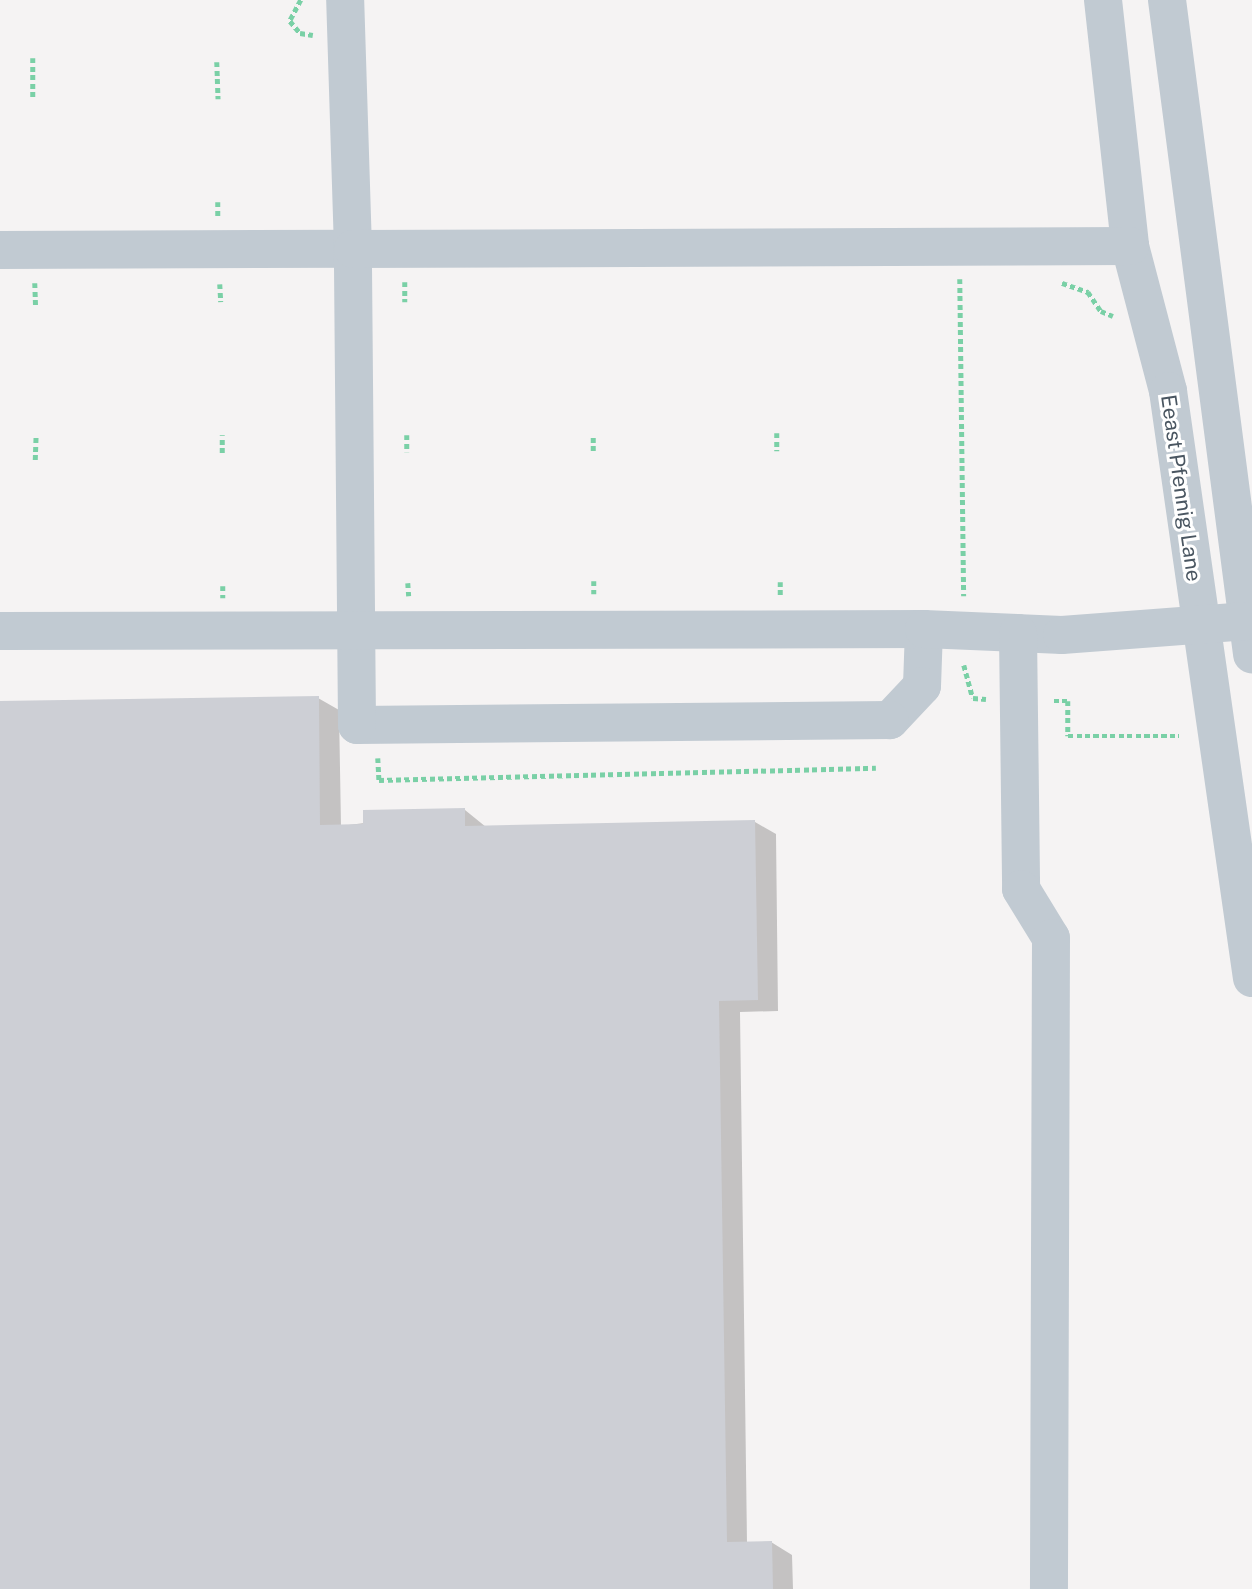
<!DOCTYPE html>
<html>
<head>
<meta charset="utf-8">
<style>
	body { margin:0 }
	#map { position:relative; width:1252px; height:1589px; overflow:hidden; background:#f5f3f3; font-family:"Public Sans",sans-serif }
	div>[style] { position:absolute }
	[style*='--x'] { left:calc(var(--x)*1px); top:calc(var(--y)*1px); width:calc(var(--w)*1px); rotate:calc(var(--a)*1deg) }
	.shadow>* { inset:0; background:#0003 }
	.building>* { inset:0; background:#cdcfd5 }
	.path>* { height:4.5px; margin-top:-2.25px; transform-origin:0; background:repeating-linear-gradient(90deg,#7ad0a6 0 5px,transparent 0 8.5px) }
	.minor>* { height:38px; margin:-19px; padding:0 19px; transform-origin:19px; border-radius:19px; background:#c1cad2 }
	span { translate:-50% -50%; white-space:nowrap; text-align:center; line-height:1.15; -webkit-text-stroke:6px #fff; paint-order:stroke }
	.street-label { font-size:21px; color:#4a5661 }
</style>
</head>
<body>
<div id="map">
	<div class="shadow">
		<i style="clip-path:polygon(318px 698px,339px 710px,341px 826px,465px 810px,486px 827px,755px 822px,776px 834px,778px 1011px,740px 1012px,747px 1543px,771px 1542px,792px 1555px,793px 1589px,0 1589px,0 703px)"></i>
	</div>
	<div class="building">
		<i style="clip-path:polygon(319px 696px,320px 825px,363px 824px,363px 810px,465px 808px,465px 826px,755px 820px,758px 1000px,719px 1001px,727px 1542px,772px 1541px,773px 1589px,0 1589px,0 701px)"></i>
	</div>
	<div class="path">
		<i style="--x:301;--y:0;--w:24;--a:118"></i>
		<i style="--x:290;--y:21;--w:16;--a:50"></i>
		<i style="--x:300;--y:33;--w:13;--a:9"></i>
		<i style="--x:33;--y:58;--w:42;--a:90"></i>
		<i style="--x:217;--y:62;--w:37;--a:88"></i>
		<i style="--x:218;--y:202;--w:14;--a:90"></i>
		<i style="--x:960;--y:279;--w:317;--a:89.3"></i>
		<i style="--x:405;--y:282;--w:20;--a:90"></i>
		<i style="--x:35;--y:283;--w:24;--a:88"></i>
		<i style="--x:1062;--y:283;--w:28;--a:19"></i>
		<i style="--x:1088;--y:292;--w:23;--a:56"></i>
		<i style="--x:1101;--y:311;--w:13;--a:23"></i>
		<i style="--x:220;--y:284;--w:18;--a:87"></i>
		<i style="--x:777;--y:433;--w:18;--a:90"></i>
		<i style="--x:407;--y:435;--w:17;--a:90"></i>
		<i style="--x:593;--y:451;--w:17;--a:-90"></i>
		<i style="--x:222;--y:453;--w:18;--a:-90"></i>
		<i style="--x:35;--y:460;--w:23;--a:-88"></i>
		<i style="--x:594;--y:581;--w:13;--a:90"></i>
		<i style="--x:408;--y:583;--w:13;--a:86"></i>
		<i style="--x:223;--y:586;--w:12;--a:90"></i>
		<i style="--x:780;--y:595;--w:13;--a:-90"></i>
		<i style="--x:964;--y:665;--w:34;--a:75"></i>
		<i style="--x:973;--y:698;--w:13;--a:4"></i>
		<i style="--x:1054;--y:701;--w:14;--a:0"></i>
		<i style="--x:1068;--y:701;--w:35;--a:90"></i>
		<i style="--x:1068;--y:736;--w:111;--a:0"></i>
		<i style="--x:378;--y:758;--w:22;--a:87"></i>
		<i style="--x:379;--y:780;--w:497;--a:-1.4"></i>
	</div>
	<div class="minor">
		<i style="--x:1103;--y:0;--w:247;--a:83.7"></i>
		<i style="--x:1130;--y:246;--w:150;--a:75.3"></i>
		<i style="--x:1168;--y:391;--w:593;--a:81.86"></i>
		<i style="--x:1167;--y:0;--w:660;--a:82.59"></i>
		<i style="--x:0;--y:250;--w:353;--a:-0.2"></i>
		<i style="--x:353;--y:249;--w:249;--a:-91.8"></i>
		<i style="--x:924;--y:629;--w:57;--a:92"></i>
		<i style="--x:922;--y:686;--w:47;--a:133.3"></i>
		<i style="--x:890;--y:720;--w:533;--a:179.46"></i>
		<i style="--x:357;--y:725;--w:476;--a:-90.5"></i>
		<i style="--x:353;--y:249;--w:777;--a:-0.22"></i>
		<i style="--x:0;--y:631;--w:924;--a:-0.12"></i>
		<i style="--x:924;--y:629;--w:138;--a:2.5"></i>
		<i style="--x:1062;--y:635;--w:186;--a:-4.3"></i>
		<i style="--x:1018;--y:633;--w:256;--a:89.3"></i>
		<i style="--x:1021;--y:889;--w:57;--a:58.5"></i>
		<i style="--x:1051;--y:938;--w:651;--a:90.18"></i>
	</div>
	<div class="street-label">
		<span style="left:1181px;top:488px;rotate:82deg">Eeast Pfennig Lane</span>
	</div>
</div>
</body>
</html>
